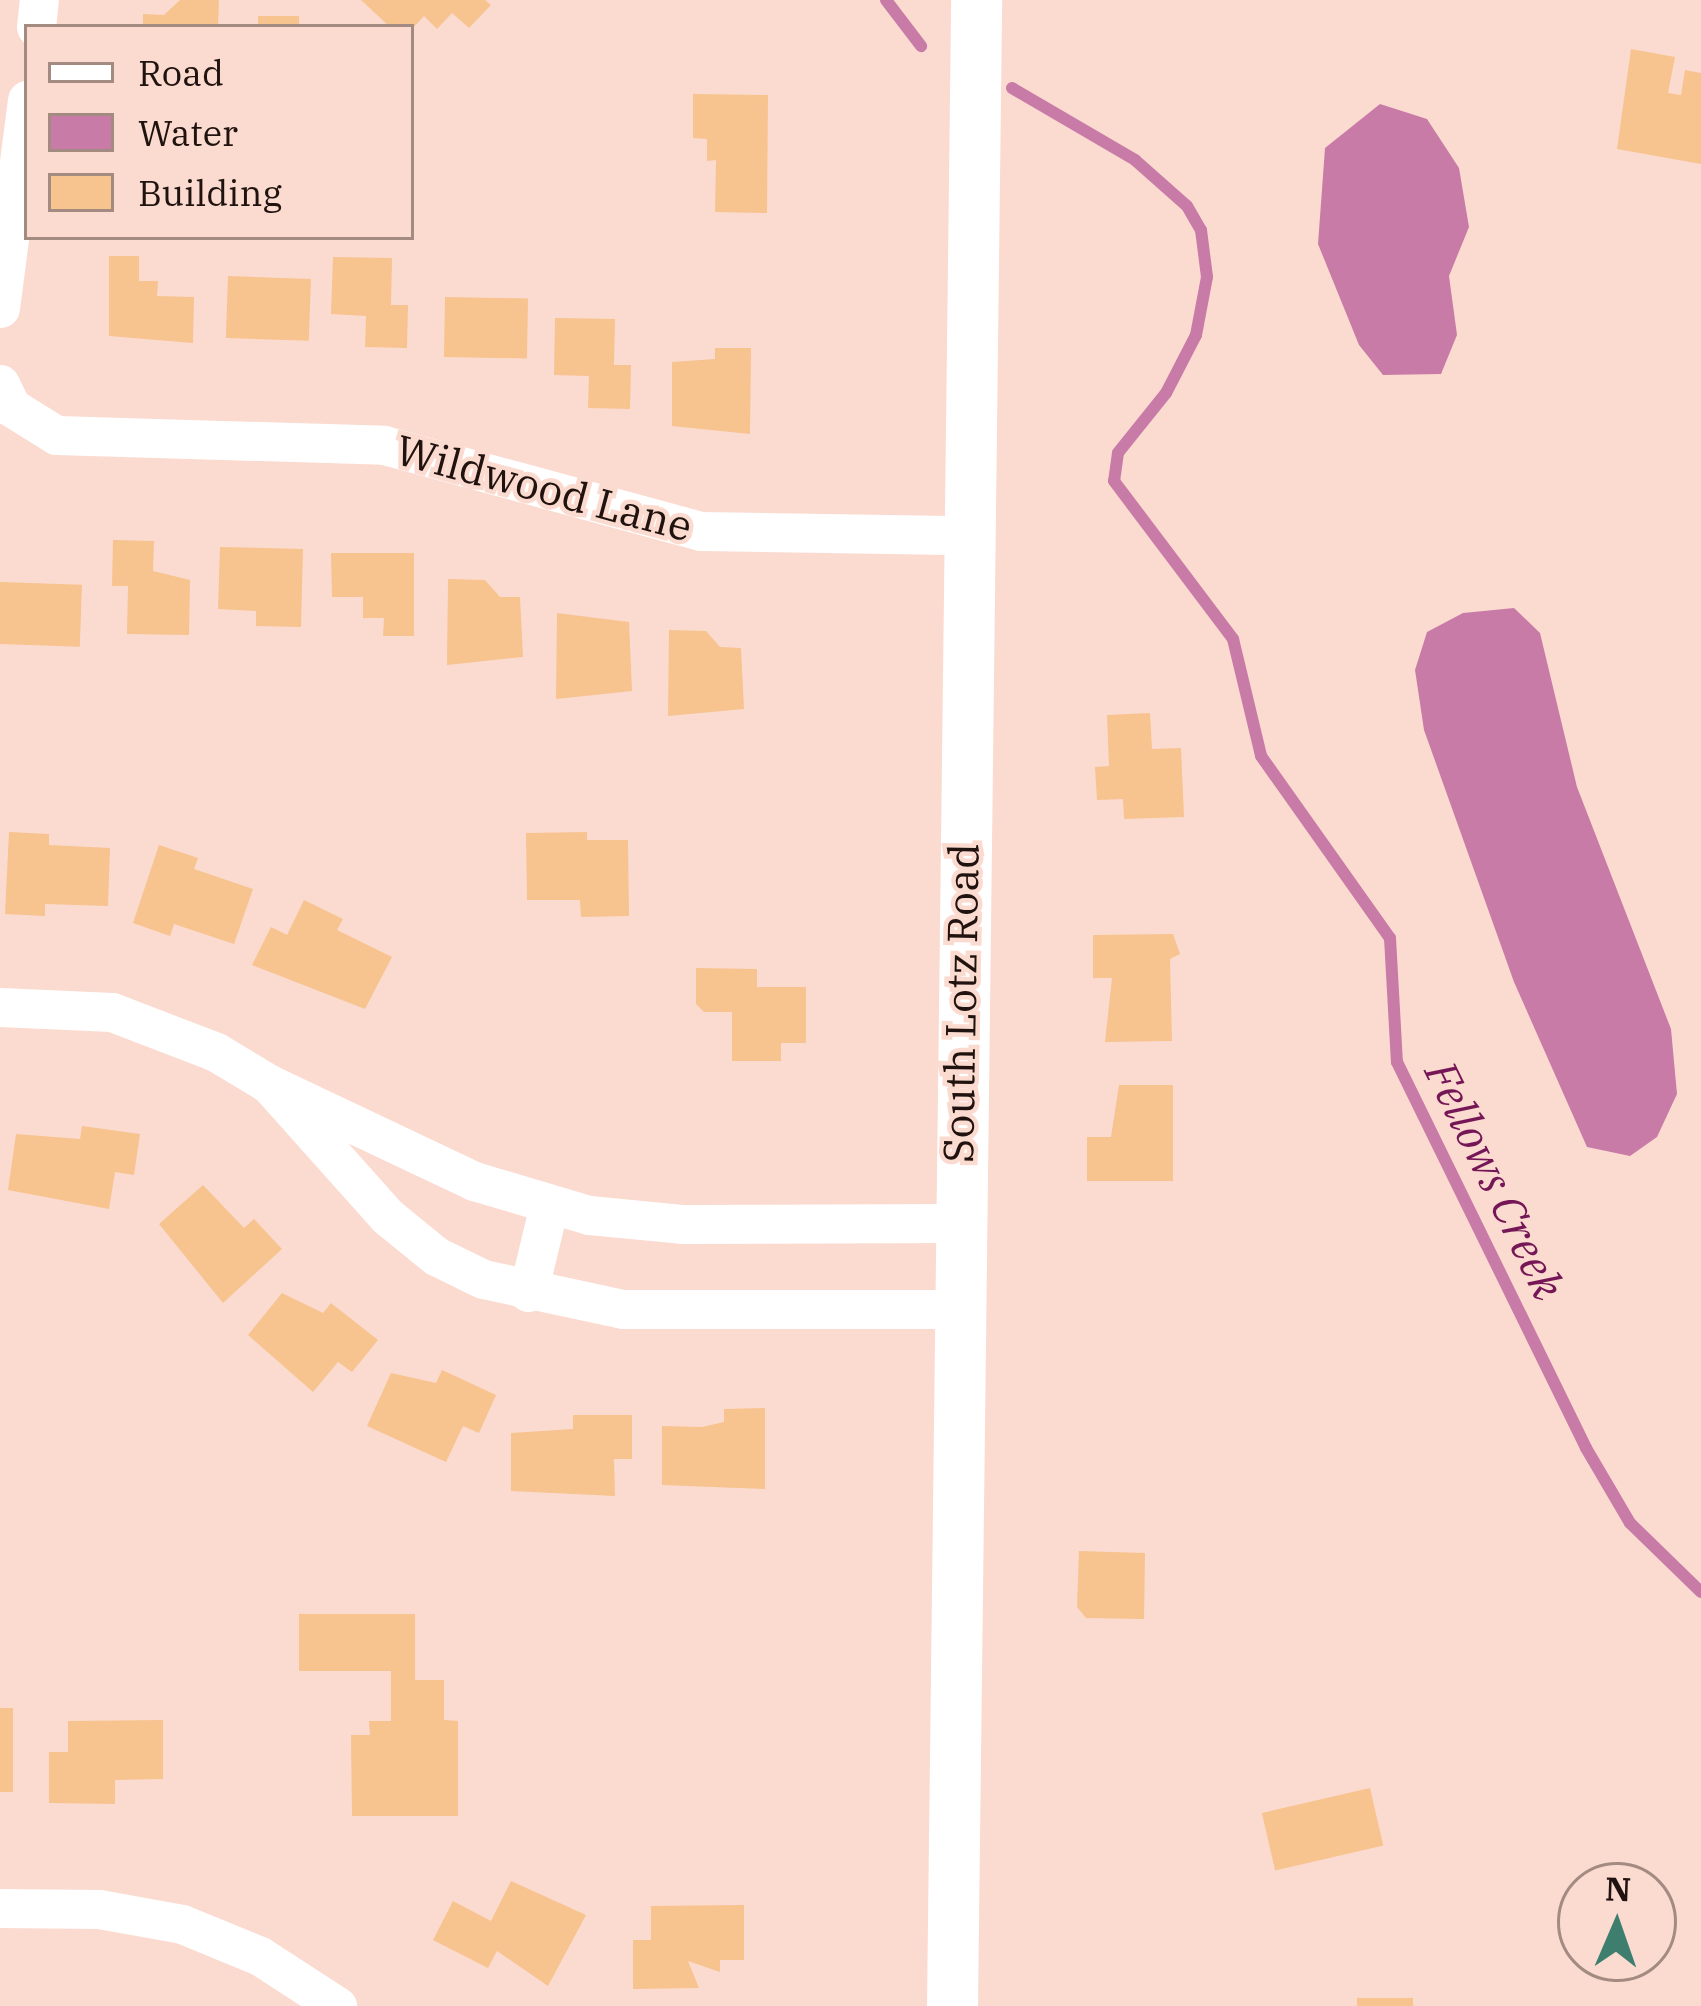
<!DOCTYPE html>
<html>
<head>
<meta charset="utf-8">
<style>
	body { margin:0 }
	#map { position:relative; width:1701px; height:2006px; overflow:hidden; background:#fbdbd0; font-family:"IBM Plex Serif",serif }
	div>[style] { position:absolute }
	[style*='--x'] { left:calc(var(--x)*1px); top:calc(var(--y)*1px); width:calc(var(--w)*1px); rotate:calc(var(--a)*1deg) }
	.water>* { inset:0; background:#c97ba8 }
	.stream>* { height:12px; margin:-6px; padding:0 6px; transform-origin:6px; border-radius:6px; background:#c97ba8 }
	.building>* { inset:0; background:#f7c38f; transform-origin:0 0 }
	.minor>* { height:39px; margin:-19.5px; padding:0 19.5px; transform-origin:19.5px; border-radius:19.5px; background:#fff }
	.tertiary>* { height:51px; margin:-25.5px; padding:0 25.5px; transform-origin:25.5px; border-radius:25.5px; background:#fff }
	span { translate:-50% -50%; white-space:nowrap; text-align:center; line-height:1.15; -webkit-text-stroke:9px #fbdbd0; paint-order:stroke }
	.street-label { font-size:42px; color:#20120e }
	.water-label { font-size:45px; color:#751756; font-style:italic }
	.legend { position:absolute; left:24px; top:24px; width:390px; height:216px; box-sizing:border-box; background:#fbdbd0; border:3px solid #a38b82; margin:0; padding:15px 21px; list-style:none; font-size:36px; color:#20120e }
	.legend li { display:flex; align-items:center; gap:24px; height:60px }
	.legend b { width:60px; border:3px solid #a38b82 }
	.north { position:absolute; left:1557px; top:1862px; width:120px; height:120px; box-sizing:border-box; background:#fbdbd0; border:3px solid #a38b82; border-radius:50%; rotate:2deg; font-size:33px; font-weight:700; line-height:48px; text-align:center; color:#20120e }
	.north::after { content:''; display:block; margin:auto; width:42px; height:54px; background:#3e7e6e; clip-path:polygon(50% 0,100% 100%,50% 72%,0 100%) }
</style>
</head>
<body>
<div id="map">
	<div class="water">
		<i style="clip-path:polygon(1380px 104px,1427px 119px,1459px 168px,1469px 227px,1449px 276px,1457px 335px,1441px 374px,1383px 375px,1359px 345px,1318px 244px,1325px 148px)"></i>
		<i style="clip-path:polygon(1514px 608px,1540px 633px,1577px 787px,1671px 1029px,1677px 1094px,1657px 1137px,1630px 1156px,1587px 1147px,1514px 982px,1424px 730px,1415px 670px,1427px 632px,1463px 613px)"></i>
	</div>
	<div class="stream">
		<i style="--x:886;--y:0;--w:58;--a:52.7"></i>
		<i style="--x:1012;--y:88;--w:143;--a:30.3"></i>
		<i style="--x:1135;--y:160;--w:69;--a:41.5"></i>
		<i style="--x:1187;--y:206;--w:28;--a:60"></i>
		<i style="--x:1201;--y:230;--w:47;--a:82.7"></i>
		<i style="--x:1207;--y:277;--w:59;--a:100.7"></i>
		<i style="--x:1196;--y:335;--w:65;--a:117.3"></i>
		<i style="--x:1166;--y:393;--w:77;--a:128.7"></i>
		<i style="--x:1118;--y:453;--w:28;--a:98"></i>
		<i style="--x:1114;--y:481;--w:198;--a:53"></i>
		<i style="--x:1233;--y:639;--w:120;--a:76.5"></i>
		<i style="--x:1261;--y:756;--w:223;--a:54.7"></i>
		<i style="--x:1390;--y:938;--w:124;--a:86.8"></i>
		<i style="--x:1397;--y:1062;--w:430;--a:63.9"></i>
		<i style="--x:1586;--y:1448;--w:87;--a:59.6"></i>
		<i style="--x:1630;--y:1523;--w:99;--a:44.2"></i>
	</div>
	<div class="building">
		<i style="clip-path:polygon(180px 0,219px 0,218px 27px,143px 27px,143px 14px,164px 15px)"></i>
		<i style="clip-path:polygon(361px 0,485px 0,491px 5px,469px 28px,452px 13px,437px 29px,424px 16px,414px 27px,390px 27px)"></i>
		<i style="left:258px;top:16px;width:41px;height:11px"></i>
		<i style="clip-path:polygon(1631px 49px,1675px 57px,1668px 93px,1681px 95px,1685px 70px,1701px 73px,1701px 164px,1617px 149px)"></i>
		<i style="clip-path:polygon(693px 94px,768px 95px,767px 213px,715px 212px,716px 160px,707px 161px,707px 139px,693px 138px)"></i>
		<i style="clip-path:polygon(109px 256px,139px 256px,139px 281px,158px 281px,157px 296px,194px 297px,193px 343px,109px 336px)"></i>
		<i style="clip-path:polygon(333px 257px,392px 258px,391px 305px,408px 305px,407px 348px,365px 347px,366px 316px,331px 314px)"></i>
		<i style="left:228px;top:276px;width:83px;height:62px;rotate:2deg"></i>
		<i style="left:445px;top:297px;width:83px;height:60px;rotate:1deg"></i>
		<i style="clip-path:polygon(555px 318px,615px 319px,614px 365px,631px 365px,630px 409px,588px 408px,589px 376px,554px 375px)"></i>
		<i style="clip-path:polygon(715px 348px,751px 348px,750px 434px,672px 426px,672px 362px,715px 359px)"></i>
		<i style="clip-path:polygon(113px 540px,154px 541px,153px 571px,190px 580px,189px 635px,127px 634px,128px 586px,112px 586px)"></i>
		<i style="clip-path:polygon(220px 547px,303px 549px,301px 627px,256px 626px,256px 611px,218px 609px)"></i>
		<i style="clip-path:polygon(331px 553px,414px 553px,414px 636px,383px 636px,384px 618px,363px 618px,363px 597px,332px 597px)"></i>
		<i style="clip-path:polygon(448px 579px,485px 580px,500px 597px,520px 597px,523px 657px,447px 665px)"></i>
		<i style="left:0;top:582px;width:82px;height:62px;rotate:2deg"></i>
		<i style="clip-path:polygon(557px 613px,629px 622px,632px 691px,556px 699px)"></i>
		<i style="clip-path:polygon(669px 630px,706px 631px,720px 647px,741px 648px,744px 709px,668px 716px)"></i>
		<i style="clip-path:polygon(1150px 713px,1152px 749px,1181px 748px,1184px 817px,1124px 819px,1123px 799px,1097px 800px,1095px 767px,1109px 766px,1107px 715px)"></i>
		<i style="clip-path:polygon(9px 832px,49px 834px,49px 845px,110px 848px,108px 906px,45px 904px,45px 916px,5px 914px)"></i>
		<i style="clip-path:polygon(587px 832px,587px 840px,628px 840px,629px 916px,581px 917px,580px 900px,527px 900px,526px 833px)"></i>
		<i style="clip-path:polygon(159px 845px,198px 858px,194px 869px,253px 889px,234px 944px,174px 924px,170px 936px,133px 923px)"></i>
		<i style="clip-path:polygon(304px 900px,343px 919px,337px 930px,392px 957px,365px 1009px,252px 965px,271px 927px,287px 935px)"></i>
		<i style="clip-path:polygon(1173px 934px,1180px 954px,1170px 959px,1172px 1041px,1105px 1042px,1112px 978px,1093px 978px,1093px 935px)"></i>
		<i style="clip-path:polygon(696px 968px,757px 969px,757px 987px,806px 987px,806px 1043px,781px 1043px,781px 1061px,732px 1061px,732px 1012px,704px 1012px,696px 1004px)"></i>
		<i style="clip-path:polygon(1119px 1085px,1173px 1085px,1173px 1181px,1087px 1181px,1087px 1137px,1111px 1137px)"></i>
		<i style="clip-path:polygon(82px 1126px,140px 1134px,134px 1175px,115px 1172px,109px 1209px,8px 1190px,16px 1134px,80px 1139px)"></i>
		<i style="clip-path:polygon(203px 1185px,244px 1228px,254px 1219px,282px 1249px,223px 1303px,159px 1224px)"></i>
		<i style="clip-path:polygon(282px 1293px,323px 1313px,331px 1303px,378px 1340px,352px 1372px,338px 1362px,313px 1392px,248px 1335px)"></i>
		<i style="clip-path:polygon(442px 1370px,496px 1395px,479px 1433px,463px 1426px,446px 1462px,367px 1426px,391px 1373px,436px 1383px)"></i>
		<i style="clip-path:polygon(765px 1408px,765px 1489px,662px 1485px,662px 1426px,702px 1427px,724px 1422px,724px 1409px)"></i>
		<i style="clip-path:polygon(573px 1415px,632px 1415px,632px 1459px,614px 1459px,615px 1496px,511px 1491px,511px 1433px,573px 1429px)"></i>
		<i style="clip-path:polygon(1079px 1551px,1145px 1553px,1144px 1619px,1086px 1618px,1077px 1607px)"></i>
		<i style="clip-path:polygon(299px 1614px,415px 1614px,415px 1680px,444px 1680px,444px 1720px,458px 1721px,458px 1816px,352px 1816px,351px 1735px,370px 1735px,369px 1721px,391px 1721px,391px 1671px,299px 1671px)"></i>
		<i style="left:0;top:1708px;width:13px;height:84px"></i>
		<i style="clip-path:polygon(163px 1720px,163px 1779px,115px 1780px,115px 1804px,49px 1803px,49px 1752px,68px 1752px,68px 1721px)"></i>
		<i style="left:1370px;top:1788px;width:59px;height:111px;rotate:77deg"></i>
		<i style="clip-path:polygon(511px 1881px,586px 1915px,548px 1986px,497px 1951px,488px 1968px,433px 1940px,453px 1901px,491px 1921px)"></i>
		<i style="clip-path:polygon(744px 1905px,744px 1960px,720px 1960px,720px 1972px,688px 1961px,699px 1988px,633px 1989px,633px 1940px,651px 1940px,651px 1906px)"></i>
		<i style="left:1413px;top:1998px;width:8px;height:56px;rotate:90deg"></i>
	</div>
	<div class="minor">
		<i style="--x:36;--y:27;--w:27;--a:-84"></i>
		<i style="--x:0;--y:308;--w:210;--a:-82.6"></i>
		<i style="--x:0;--y:384;--w:25;--a:64"></i>
		<i style="--x:11;--y:407;--w:53;--a:31.9"></i>
		<i style="--x:56;--y:435;--w:328;--a:1.7"></i>
		<i style="--x:384;--y:445;--w:328;--a:15.2"></i>
		<i style="--x:701;--y:531;--w:265;--a:0.9"></i>
		<i style="--x:0;--y:1007;--w:112;--a:2.6"></i>
		<i style="--x:112;--y:1012;--w:111;--a:21"></i>
		<i style="--x:216;--y:1052;--w:62;--a:31.1"></i>
		<i style="--x:269;--y:1084;--w:178;--a:48.2"></i>
		<i style="--x:388;--y:1217;--w:62;--a:39.1"></i>
		<i style="--x:436;--y:1256;--w:52;--a:26.1"></i>
		<i style="--x:483;--y:1279;--w:143;--a:12.1"></i>
		<i style="--x:623;--y:1309;--w:334;--a:0"></i>
		<i style="--x:269;--y:1084;--w:227;--a:25.3"></i>
		<i style="--x:474;--y:1181;--w:120;--a:16.5"></i>
		<i style="--x:589;--y:1215;--w:93;--a:5.5"></i>
		<i style="--x:682;--y:1224;--w:276;--a:-0.2"></i>
		<i style="--x:528;--y:1292;--w:89;--a:-76.4"></i>
		<i style="--x:0;--y:1908;--w:99;--a:0.6"></i>
		<i style="--x:99;--y:1909;--w:84;--a:10.2"></i>
		<i style="--x:182;--y:1924;--w:84;--a:22.3"></i>
		<i style="--x:260;--y:1956;--w:92;--a:33"></i>
	</div>
	<div class="tertiary">
		<i style="--x:952;--y:2006;--w:2006;--a:-89.31"></i>
	</div>
	<div class="street-label">
		<span style="left:544px;top:488px;rotate:15deg">Wildwood Lane</span>
		<span style="left:961px;top:1003px;rotate:-89deg">South Lotz Road</span>
	</div>
	<div class="water-label">
		<span style="left:1495px;top:1180px;rotate:64deg">Fellows Creek</span>
	</div>
	<ul class="legend">
	<li><b style="height:15px;background:#fff"></b>Road</li>
	<li><b style="height:33px;background:#c97ba8"></b>Water</li>
	<li><b style="height:33px;background:#f7c38f"></b>Building</li>
	</ul>
	<div class="north">N</div>
</div>
</body>
</html>
